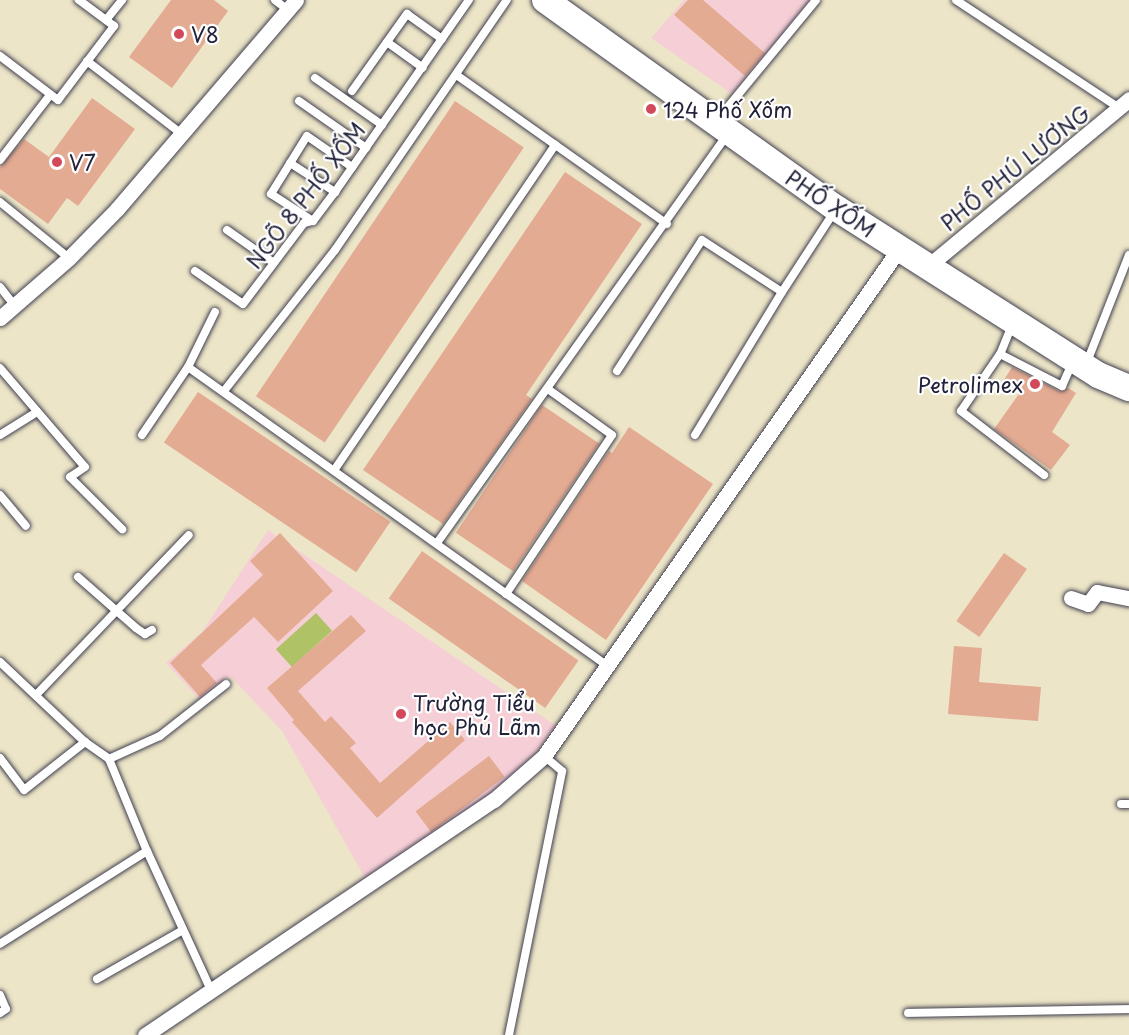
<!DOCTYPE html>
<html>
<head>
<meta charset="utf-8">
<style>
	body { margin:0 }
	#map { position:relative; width:1129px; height:1035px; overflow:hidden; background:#ece5c7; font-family:"Playpen Sans",sans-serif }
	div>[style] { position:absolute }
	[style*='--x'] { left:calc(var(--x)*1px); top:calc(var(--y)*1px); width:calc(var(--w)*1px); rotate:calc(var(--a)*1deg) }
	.built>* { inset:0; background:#f6cfd6 }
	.green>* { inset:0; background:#b0c266; transform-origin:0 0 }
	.building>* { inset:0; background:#e4ab93; transform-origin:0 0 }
	.roads { filter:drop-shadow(0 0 2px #403f50) drop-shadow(0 0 2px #403f50) }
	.service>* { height:8px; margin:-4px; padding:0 4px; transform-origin:4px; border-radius:4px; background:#fff }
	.minor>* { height:15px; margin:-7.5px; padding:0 7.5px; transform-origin:7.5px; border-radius:7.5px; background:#fff }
	.trunk>* { height:26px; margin:-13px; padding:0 13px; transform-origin:13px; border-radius:13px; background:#fff }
	.dots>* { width:16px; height:16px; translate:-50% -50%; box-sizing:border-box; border:3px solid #fff; border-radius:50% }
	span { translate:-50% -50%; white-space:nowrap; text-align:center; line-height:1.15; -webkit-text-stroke:4.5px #fff; paint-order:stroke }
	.poi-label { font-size:21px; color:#22223b }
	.left { translate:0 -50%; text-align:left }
	.right { translate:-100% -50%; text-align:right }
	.street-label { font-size:21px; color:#22223b }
</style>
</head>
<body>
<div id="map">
	<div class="built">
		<i style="clip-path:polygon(684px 0,811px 0,732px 94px,651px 38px)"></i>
		<i style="clip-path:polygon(268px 530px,556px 726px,529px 762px,507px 783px,365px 878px,282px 731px,230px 676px,201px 701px,166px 663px,202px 632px)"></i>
	</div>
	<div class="green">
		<i style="left:316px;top:613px;width:24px;height:54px;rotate:48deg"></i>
	</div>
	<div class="building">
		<i style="clip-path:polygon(171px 0,214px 0,228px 11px,172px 88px,129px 57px)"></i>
		<i style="clip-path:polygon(688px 0,703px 0,765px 53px,745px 76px,674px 15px)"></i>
		<i style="clip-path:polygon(92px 98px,135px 129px,78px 206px,67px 198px,48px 224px,0 189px,0 167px,24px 139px,49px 157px)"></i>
		<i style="left:455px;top:101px;width:83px;height:356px;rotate:34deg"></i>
		<i style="clip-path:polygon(565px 172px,642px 224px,526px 395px,532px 399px,443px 524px,363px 470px)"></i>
		<i style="clip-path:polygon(1012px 367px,1059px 391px,1068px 388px,1076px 393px,1052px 432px,1070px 445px,1051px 470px,994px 429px,1021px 391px,1004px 380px)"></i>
		<i style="left:198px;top:392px;width:232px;height:61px;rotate:34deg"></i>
		<i style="left:542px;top:405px;width:69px;height:154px;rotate:34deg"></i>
		<i style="clip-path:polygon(629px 427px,713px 484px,606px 640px,522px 581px,609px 451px,612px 453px)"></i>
		<i style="clip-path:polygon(280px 533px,333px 591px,278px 642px,254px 617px,201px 665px,217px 683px,200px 697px,170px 663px,263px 575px,250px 561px)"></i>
		<i style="left:422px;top:551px;width:191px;height:58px;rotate:35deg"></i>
		<i style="left:1004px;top:553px;width:28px;height:83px;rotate:35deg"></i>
		<i style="clip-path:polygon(351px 615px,366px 631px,298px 691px,325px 722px,331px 716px,356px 743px,350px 748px,380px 783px,450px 722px,465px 740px,377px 818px,292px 722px,294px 720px,267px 688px)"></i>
		<i style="clip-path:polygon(954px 646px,982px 648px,979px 682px,1041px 687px,1038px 721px,948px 714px)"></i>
		<i style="left:489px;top:756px;width:26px;height:92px;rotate:53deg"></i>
	</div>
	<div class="roads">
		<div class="service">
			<i style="--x:275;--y:0;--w:16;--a:38"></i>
			<i style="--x:956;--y:0;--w:196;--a:33.5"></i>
			<i style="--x:106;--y:20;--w:26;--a:-51"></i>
			<i style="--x:387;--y:42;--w:44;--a:35.8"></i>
			<i style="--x:0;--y:56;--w:73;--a:37.2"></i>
			<i style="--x:58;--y:100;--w:93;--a:-52.9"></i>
			<i style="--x:114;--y:26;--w:44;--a:-143.4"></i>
			<i style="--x:87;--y:61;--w:121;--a:37.6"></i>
			<i style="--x:458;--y:76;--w:256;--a:35.3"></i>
			<i style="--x:315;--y:78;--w:82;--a:35"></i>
			<i style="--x:352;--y:91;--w:95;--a:-54.5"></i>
			<i style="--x:407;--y:14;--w:43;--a:35.5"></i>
			<i style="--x:299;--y:101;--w:82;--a:35"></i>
			<i style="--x:718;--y:119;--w:154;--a:-50.5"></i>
			<i style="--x:0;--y:160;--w:82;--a:-52.4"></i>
			<i style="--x:290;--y:163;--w:54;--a:32.8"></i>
			<i style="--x:0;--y:202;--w:89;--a:39.1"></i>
			<i style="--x:313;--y:221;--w:50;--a:-147.3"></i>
			<i style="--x:271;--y:194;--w:68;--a:-58.2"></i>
			<i style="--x:307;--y:136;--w:55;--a:34.6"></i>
			<i style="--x:227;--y:230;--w:57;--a:35.1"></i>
			<i style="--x:195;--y:271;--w:58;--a:34.5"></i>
			<i style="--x:243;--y:304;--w:101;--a:-53"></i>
			<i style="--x:304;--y:223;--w:9;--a:-13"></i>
			<i style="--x:313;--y:221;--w:36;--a:-53"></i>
			<i style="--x:335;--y:192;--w:234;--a:-55.1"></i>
			<i style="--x:0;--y:287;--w:24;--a:52"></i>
			<i style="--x:215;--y:312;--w:61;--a:116.1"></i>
			<i style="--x:188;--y:367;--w:517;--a:35.47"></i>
			<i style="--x:1012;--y:325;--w:31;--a:112"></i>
			<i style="--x:1000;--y:354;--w:70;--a:27.3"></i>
			<i style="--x:1062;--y:386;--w:24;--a:-66"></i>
			<i style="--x:1000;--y:354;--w:69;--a:124.4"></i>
			<i style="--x:961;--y:411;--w:105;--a:37.6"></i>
			<i style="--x:1087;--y:362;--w:115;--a:-68.6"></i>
			<i style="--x:0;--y:368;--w:130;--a:49.4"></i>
			<i style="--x:85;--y:467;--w:18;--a:146"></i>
			<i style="--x:70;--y:477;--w:74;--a:45"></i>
			<i style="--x:617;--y:371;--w:156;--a:-57"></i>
			<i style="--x:702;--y:240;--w:95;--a:33"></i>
			<i style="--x:782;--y:292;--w:95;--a:-57"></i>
			<i style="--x:224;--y:391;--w:179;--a:-51.8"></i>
			<i style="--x:335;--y:250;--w:303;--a:-55.5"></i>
			<i style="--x:0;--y:435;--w:44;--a:-31.9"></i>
			<i style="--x:142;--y:435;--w:82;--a:-55.9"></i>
			<i style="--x:695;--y:435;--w:167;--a:-58.7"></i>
			<i style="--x:335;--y:469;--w:392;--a:-55.8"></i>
			<i style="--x:0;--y:495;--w:40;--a:50"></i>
			<i style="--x:437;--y:543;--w:501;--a:-54.6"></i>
			<i style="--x:78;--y:577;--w:77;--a:41.3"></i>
			<i style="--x:136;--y:628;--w:11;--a:34"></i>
			<i style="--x:145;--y:634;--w:8;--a:-30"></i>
			<i style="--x:506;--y:594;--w:191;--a:-56.3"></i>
			<i style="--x:612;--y:435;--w:79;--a:-144.3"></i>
			<i style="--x:0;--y:662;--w:117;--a:43.3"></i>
			<i style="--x:85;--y:742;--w:29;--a:35"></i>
			<i style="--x:109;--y:759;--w:100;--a:67.6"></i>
			<i style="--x:147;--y:851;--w:174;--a:147.7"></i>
			<i style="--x:36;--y:695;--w:221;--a:-46.3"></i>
			<i style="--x:0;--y:758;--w:40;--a:53"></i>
			<i style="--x:24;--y:790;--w:78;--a:-38.2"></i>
			<i style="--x:109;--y:759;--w:56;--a:-24.3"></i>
			<i style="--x:160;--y:736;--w:84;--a:-38.2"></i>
			<i style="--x:1121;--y:804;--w:8;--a:0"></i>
			<i style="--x:147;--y:851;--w:153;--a:65.3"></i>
			<i style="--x:97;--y:979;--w:99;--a:-29.7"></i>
			<i style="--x:0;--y:995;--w:15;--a:67"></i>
			<i style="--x:6;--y:1009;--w:7;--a:146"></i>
			<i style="--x:908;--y:1013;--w:221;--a:-1"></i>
			<i style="--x:509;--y:1035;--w:269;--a:-78.6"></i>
			<i style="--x:562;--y:771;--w:23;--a:-140"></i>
		</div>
		<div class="minor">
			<i style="--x:927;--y:267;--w:263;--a:-39.7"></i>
			<i style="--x:0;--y:318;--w:91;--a:-41"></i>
			<i style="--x:69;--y:258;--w:69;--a:-45.6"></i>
			<i style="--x:117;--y:209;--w:275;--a:-49.4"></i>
			<i style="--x:1071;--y:598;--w:18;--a:19"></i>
			<i style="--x:1088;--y:604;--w:15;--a:-53"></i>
			<i style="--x:1097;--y:592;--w:33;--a:11"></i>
			<i style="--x:145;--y:1035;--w:421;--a:-34"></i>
			<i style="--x:494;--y:800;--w:67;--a:-41.3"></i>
			<i style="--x:544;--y:756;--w:619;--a:-55"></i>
		</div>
		<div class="trunk">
			<i style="--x:545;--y:0;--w:358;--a:35.6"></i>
			<i style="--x:836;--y:208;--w:311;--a:32.5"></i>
			<i style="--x:1098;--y:375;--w:34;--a:23"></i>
		</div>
	</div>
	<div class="dots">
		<i style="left:179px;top:34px;background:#d1495b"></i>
		<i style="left:651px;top:109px;background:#d1495b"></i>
		<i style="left:57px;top:162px;background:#d1495b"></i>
		<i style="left:1035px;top:384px;background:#d1495b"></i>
		<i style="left:401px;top:714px;background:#d1495b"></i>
	</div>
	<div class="poi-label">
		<span class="left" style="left:191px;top:34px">V8</span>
		<span class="left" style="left:663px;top:109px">124 Phố Xốm</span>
		<span class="left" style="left:69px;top:162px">V7</span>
		<span class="right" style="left:1023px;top:384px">Petrolimex</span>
		<span class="left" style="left:413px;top:714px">Trường Tiểu<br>học Phú Lãm</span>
	</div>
	<div class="street-label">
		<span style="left:1015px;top:167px;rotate:-39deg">PHỐ PHÚ LƯƠNG</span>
		<span style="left:305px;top:195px;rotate:-52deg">NGÕ 8 PHỐ XỐM</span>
		<span style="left:831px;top:203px;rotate:34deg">PHỐ XỐM</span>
	</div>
</div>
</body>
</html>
